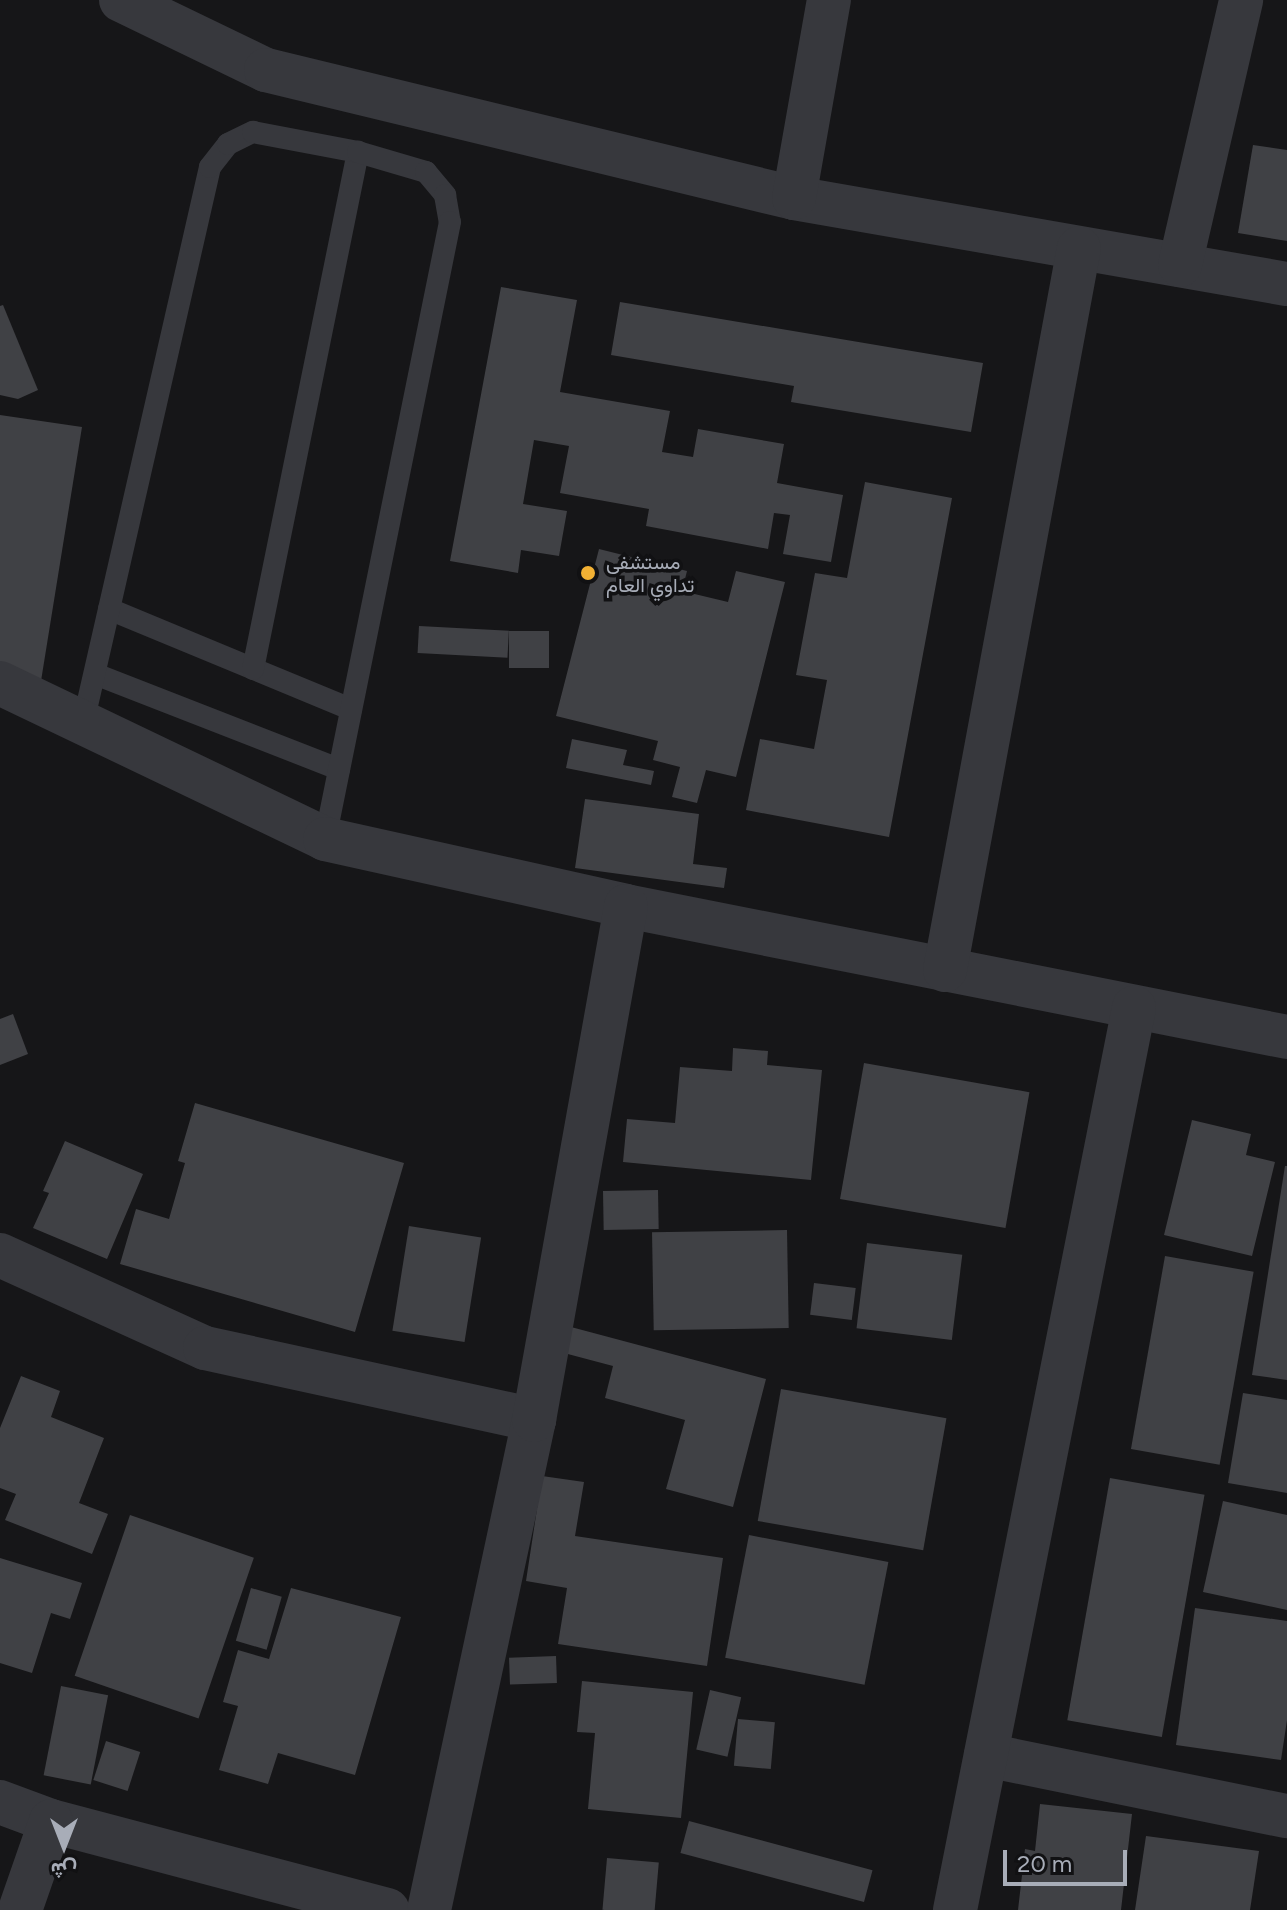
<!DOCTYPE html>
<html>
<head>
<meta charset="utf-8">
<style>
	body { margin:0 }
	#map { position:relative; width:1287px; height:1910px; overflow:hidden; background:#161618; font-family:Figtree,Vazirmatn,sans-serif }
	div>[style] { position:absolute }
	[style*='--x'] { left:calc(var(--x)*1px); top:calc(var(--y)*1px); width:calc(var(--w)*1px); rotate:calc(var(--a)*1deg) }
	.building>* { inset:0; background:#404145; transform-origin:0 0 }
	.service>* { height:22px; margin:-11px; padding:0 11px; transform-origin:11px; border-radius:11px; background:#37383d }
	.minor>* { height:44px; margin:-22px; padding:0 22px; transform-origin:22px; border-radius:22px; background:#37383d }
	.dots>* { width:22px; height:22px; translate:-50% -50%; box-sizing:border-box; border:4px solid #111113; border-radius:50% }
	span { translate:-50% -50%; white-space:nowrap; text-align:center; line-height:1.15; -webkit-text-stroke:7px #111113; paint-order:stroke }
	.poi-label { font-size:20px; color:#a8adb8 }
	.left { translate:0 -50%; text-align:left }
	.north { position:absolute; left:24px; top:1806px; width:80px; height:80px; -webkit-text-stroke:6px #111113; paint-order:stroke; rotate:180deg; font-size:22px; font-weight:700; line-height:32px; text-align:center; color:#a8adb8 }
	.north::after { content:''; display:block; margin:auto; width:28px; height:36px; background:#a8adb8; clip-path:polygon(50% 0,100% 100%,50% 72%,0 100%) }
	.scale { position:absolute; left:1003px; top:1850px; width:124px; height:36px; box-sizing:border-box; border:4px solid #a8adb8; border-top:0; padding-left:10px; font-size:24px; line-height:28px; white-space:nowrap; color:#a8adb8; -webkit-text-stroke:6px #111113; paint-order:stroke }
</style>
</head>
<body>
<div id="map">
	<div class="building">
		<i style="clip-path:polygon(1253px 145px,1287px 150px,1287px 241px,1238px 233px)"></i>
		<i style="clip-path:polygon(501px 287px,577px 300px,560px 392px,670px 411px,662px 452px,693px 457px,698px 429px,784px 444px,777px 483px,843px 495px,831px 562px,783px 554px,790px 515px,774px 513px,768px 549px,646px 526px,649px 509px,560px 493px,569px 446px,534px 440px,523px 504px,567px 511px,559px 556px,521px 550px,518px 573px,450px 561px)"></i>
		<i style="clip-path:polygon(620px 302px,983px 363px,971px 432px,791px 402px,794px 386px,611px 355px)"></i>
		<i style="clip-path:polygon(3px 305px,38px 390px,18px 399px,0 395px,0 306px)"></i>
		<i style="clip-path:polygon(0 415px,82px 427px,41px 681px,0 663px)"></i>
		<i style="clip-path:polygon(865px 482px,952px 498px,889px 837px,746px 810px,760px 739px,814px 749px,827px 680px,796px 675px,815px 573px,847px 578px)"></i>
		<i style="clip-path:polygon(599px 549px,687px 571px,682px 591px,728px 602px,736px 571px,785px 582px,736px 777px,706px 770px,697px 803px,672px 797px,680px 767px,653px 760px,658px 741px,556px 716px)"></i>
		<i style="left:419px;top:626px;width:90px;height:27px;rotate:3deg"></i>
		<i style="left:509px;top:631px;width:40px;height:37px"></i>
		<i style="clip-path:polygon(572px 739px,627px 750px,623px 765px,654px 771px,651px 785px,566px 768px)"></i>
		<i style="clip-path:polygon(585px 799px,699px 814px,693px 864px,727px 868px,724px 888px,575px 868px)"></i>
		<i style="clip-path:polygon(13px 1014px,28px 1054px,0 1065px,0 1019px)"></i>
		<i style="clip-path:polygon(733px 1048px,768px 1051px,767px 1065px,822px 1070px,811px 1180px,623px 1162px,627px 1119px,675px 1123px,680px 1067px,732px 1071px)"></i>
		<i style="left:864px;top:1063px;width:168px;height:138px;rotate:10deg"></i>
		<i style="clip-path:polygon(195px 1103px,404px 1163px,355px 1332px,120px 1264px,136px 1209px,169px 1219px,185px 1163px,178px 1161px)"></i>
		<i style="clip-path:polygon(1192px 1120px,1251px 1134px,1246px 1155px,1275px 1162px,1252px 1256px,1164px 1235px)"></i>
		<i style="clip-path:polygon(65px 1141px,143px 1174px,107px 1259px,33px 1228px,49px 1193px,43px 1191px)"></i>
		<i style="clip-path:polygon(1285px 1166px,1287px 1166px,1287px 1380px,1252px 1375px)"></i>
		<i style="left:658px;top:1190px;width:39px;height:55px;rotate:89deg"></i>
		<i style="left:409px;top:1226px;width:73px;height:106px;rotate:9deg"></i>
		<i style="left:787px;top:1230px;width:98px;height:135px;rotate:89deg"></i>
		<i style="left:867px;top:1243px;width:96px;height:86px;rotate:7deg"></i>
		<i style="left:1165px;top:1256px;width:90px;height:196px;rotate:10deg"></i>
		<i style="left:814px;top:1283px;width:42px;height:32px;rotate:7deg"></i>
		<i style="clip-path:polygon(571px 1327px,766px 1379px,733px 1507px,666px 1489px,685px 1420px,605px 1398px,613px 1366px,564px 1353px)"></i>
		<i style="clip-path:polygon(21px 1376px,60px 1391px,51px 1417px,104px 1438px,79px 1503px,108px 1514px,92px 1554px,5px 1520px,16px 1494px,0 1488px,0 1428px)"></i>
		<i style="left:781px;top:1389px;width:168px;height:134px;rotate:10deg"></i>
		<i style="clip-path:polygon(1243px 1393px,1287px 1400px,1287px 1493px,1228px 1483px)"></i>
		<i style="clip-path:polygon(542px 1476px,584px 1482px,575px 1536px,723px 1558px,707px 1666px,558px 1644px,567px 1588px,526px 1581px)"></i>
		<i style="left:1110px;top:1478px;width:96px;height:246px;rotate:10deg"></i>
		<i style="clip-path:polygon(1223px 1501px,1287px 1515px,1287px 1610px,1203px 1592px)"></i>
		<i style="left:130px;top:1515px;width:131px;height:170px;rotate:19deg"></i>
		<i style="left:749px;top:1535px;width:142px;height:125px;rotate:11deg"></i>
		<i style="clip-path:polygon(0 1558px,82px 1583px,70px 1619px,51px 1613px,32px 1673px,0 1663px)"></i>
		<i style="left:251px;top:1588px;width:32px;height:55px;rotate:16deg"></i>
		<i style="clip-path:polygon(291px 1588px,401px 1617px,355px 1775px,278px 1753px,268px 1784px,219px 1770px,238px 1706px,223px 1702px,238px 1650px,269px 1659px)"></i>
		<i style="clip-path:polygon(1195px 1608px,1287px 1621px,1287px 1720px,1281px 1760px,1176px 1745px)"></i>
		<i style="left:556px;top:1656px;width:27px;height:47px;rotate:88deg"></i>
		<i style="clip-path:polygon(582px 1681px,693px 1692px,681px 1818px,588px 1809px,595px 1733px,577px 1732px)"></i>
		<i style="left:61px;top:1686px;width:48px;height:91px;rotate:11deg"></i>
		<i style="left:710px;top:1690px;width:32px;height:61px;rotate:13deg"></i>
		<i style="left:738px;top:1719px;width:37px;height:47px;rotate:5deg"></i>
		<i style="left:106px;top:1741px;width:36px;height:41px;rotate:18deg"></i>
		<i style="clip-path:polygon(1040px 1804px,1132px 1814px,1121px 1910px,1018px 1910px,1025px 1849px,1035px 1851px)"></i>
		<i style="left:689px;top:1821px;width:190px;height:33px;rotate:15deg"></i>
		<i style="clip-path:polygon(1146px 1836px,1259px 1851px,1250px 1910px,1135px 1910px)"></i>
		<i style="left:607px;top:1858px;width:52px;height:52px;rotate:5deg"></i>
	</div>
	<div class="service">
		<i style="--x:109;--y:609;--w:262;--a:22.5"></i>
		<i style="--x:253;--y:669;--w:528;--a:-78.52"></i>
		<i style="--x:95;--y:674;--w:262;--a:21.3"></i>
		<i style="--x:83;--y:723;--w:570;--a:-77.13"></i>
		<i style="--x:210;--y:167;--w:29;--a:-52"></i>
		<i style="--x:228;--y:144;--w:28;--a:-26"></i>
		<i style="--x:253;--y:132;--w:107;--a:10.8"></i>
		<i style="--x:358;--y:152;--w:71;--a:16.4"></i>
		<i style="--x:426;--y:172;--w:30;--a:50"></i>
		<i style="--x:445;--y:195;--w:27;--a:80"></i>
		<i style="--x:450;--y:222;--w:630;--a:101.45"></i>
	</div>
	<div class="minor">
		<i style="--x:121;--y:0;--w:161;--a:25.8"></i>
		<i style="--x:266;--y:70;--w:543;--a:13.63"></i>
		<i style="--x:794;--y:198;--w:500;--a:9.9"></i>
		<i style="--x:794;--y:198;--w:201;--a:-80"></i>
		<i style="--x:1180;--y:265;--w:272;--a:-77"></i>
		<i style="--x:0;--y:683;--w:361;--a:25.6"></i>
		<i style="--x:325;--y:839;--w:308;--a:12.5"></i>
		<i style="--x:626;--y:906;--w:674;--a:11.21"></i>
		<i style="--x:945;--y:970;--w:734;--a:-79.49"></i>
		<i style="--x:0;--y:1255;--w:225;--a:24.4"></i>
		<i style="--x:205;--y:1348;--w:337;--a:12.3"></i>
		<i style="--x:986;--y:1755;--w:307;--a:11.5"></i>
		<i style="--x:0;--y:1802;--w:54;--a:20.4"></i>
		<i style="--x:51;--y:1821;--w:348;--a:14.8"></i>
		<i style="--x:20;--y:1910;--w:94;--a:-70.8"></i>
		<i style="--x:429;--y:1910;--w:501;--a:-77.91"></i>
		<i style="--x:534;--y:1420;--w:522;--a:-79.85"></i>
		<i style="--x:955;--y:1910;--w:920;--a:-78.78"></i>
	</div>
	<div class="dots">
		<i style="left:588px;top:573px;background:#f2b134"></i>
	</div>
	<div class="poi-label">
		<span class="left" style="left:606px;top:574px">مستشفى<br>تداوي العام</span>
	</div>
	<div class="north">ش</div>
	<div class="scale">20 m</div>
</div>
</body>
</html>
